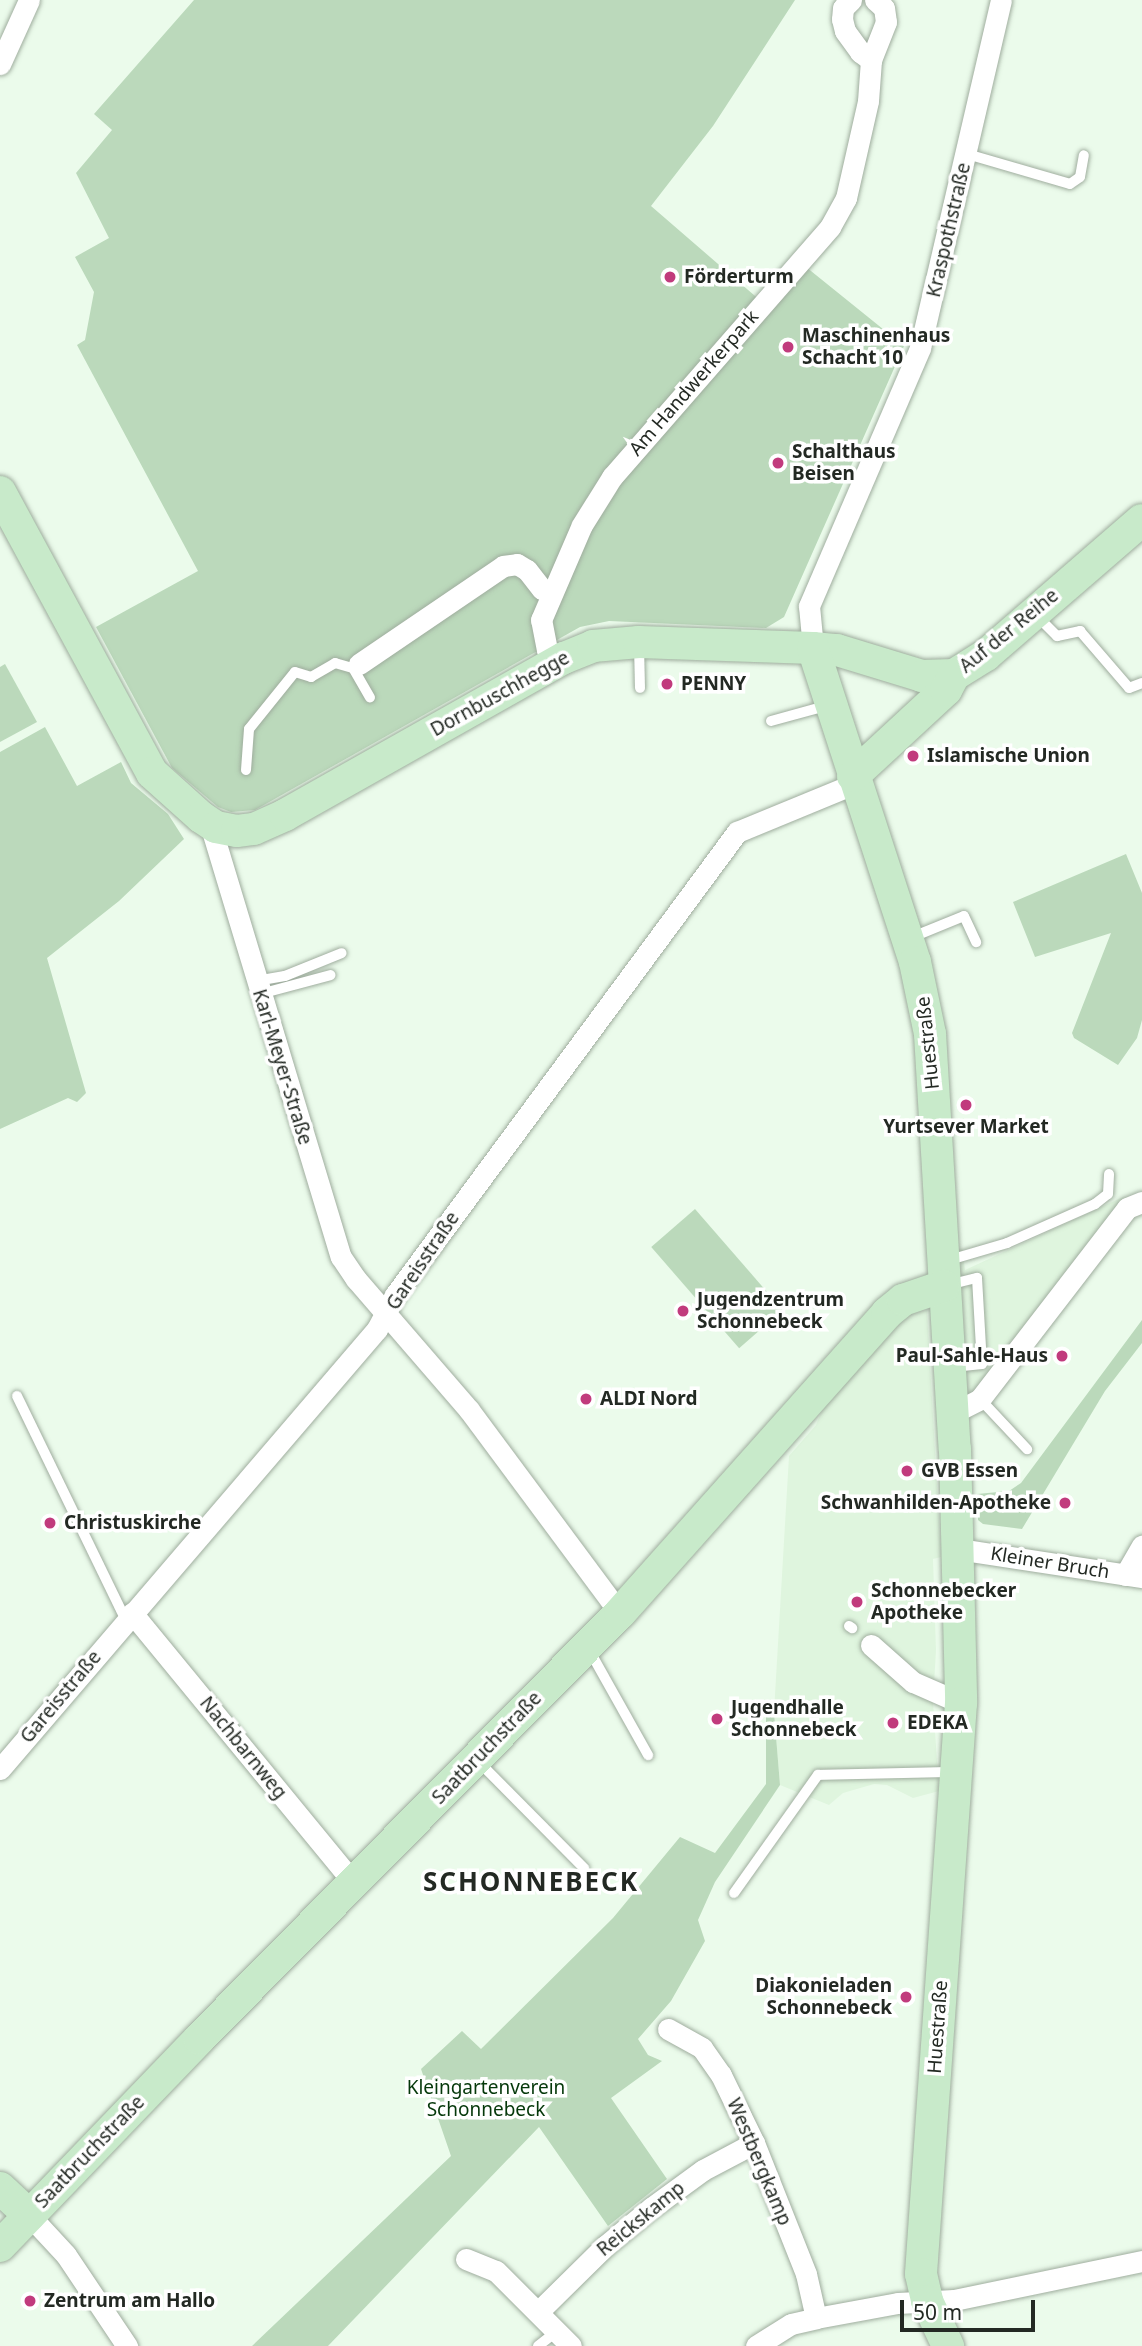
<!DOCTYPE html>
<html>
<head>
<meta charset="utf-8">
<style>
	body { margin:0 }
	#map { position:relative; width:1142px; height:2346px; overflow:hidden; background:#ebfbeb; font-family:"Noto Sans",sans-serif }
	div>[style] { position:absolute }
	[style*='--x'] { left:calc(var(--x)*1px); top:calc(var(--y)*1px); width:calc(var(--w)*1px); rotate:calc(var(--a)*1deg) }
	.built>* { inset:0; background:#dff5de }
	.green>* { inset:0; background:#bbd9bb; transform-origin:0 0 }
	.roads { filter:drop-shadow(0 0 2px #9fad9e) drop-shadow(0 0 2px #9fad9e) }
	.lane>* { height:10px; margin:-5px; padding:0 5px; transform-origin:5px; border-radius:5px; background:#fff }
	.street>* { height:21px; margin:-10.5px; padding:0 10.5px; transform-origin:10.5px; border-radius:10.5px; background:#fff }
	.secondary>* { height:32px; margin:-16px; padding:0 16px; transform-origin:16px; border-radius:16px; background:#c8eaca }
	.dots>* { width:19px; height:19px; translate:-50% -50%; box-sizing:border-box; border:4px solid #fff; border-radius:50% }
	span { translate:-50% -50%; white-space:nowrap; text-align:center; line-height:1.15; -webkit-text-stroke:7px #fff; paint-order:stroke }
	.street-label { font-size:19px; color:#232923 }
	.poi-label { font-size:19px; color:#232923; font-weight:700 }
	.left { translate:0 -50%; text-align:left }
	.right { translate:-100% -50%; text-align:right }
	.park-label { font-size:19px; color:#05380a }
	.district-label { font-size:26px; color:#232923; font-weight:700; letter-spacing:2px }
	.scale { position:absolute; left:900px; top:2300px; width:135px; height:32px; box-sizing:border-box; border:4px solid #232923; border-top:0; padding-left:9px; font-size:21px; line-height:24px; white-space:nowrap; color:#232923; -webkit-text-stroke:5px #fff; paint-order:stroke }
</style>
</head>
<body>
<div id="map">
	<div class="built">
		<i style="clip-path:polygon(1125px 1196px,971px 1397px,953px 1400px,946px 1287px,962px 1248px,965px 1270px)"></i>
		<i style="clip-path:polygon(927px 1310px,941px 1557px,933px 1559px,936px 1650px,933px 1702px,939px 1791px,913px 1798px,887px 1785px,874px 1784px,843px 1793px,829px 1805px,780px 1785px,774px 1712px,789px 1456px,816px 1425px,828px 1395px,895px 1318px)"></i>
	</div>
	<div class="green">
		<i style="clip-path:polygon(194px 0,795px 0,713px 126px,651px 206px,769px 308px,806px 267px,904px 346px,784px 617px,766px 628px,609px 621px,580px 627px,255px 810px,231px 812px,218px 807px,172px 768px,96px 627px,198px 571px,77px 345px,85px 340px,94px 292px,75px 257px,109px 238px,76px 173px,112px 130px,94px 114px)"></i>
		<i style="clip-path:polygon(5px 664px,37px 722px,0 742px,0 667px)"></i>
		<i style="clip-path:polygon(45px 727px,77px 786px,121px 762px,131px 783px,168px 814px,184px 839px,119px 901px,47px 958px,86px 1093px,77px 1102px,68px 1098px,0 1129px,0 752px)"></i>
		<i style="clip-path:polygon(1126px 854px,1142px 893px,1142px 1020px,1137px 1038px,1118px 1065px,1074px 1038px,1072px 1033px,1111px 933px,1035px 957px,1013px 902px)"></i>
		<i style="left:695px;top:1209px;width:134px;height:58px;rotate:49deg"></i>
		<i style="clip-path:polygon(1142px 1320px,1142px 1343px,1105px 1391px,1022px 1529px,983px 1524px,978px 1520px,977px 1494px,1009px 1491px,1021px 1483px)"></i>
		<i style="clip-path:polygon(766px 1701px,775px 1702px,777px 1706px,774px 1712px,780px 1785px,715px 1882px,698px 1920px,705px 1941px,671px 2001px,638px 2039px,648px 2055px,662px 2061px,611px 2098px,667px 2179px,608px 2226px,539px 2127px,328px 2346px,252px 2346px,451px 2156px,421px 2069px,462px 2031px,481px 2049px,613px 1918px,680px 1837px,715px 1853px,766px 1784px)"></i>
	</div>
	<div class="roads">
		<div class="lane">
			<i style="--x:967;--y:154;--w:107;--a:16.2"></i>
			<i style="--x:1070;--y:184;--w:12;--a:-35"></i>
			<i style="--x:1080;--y:177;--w:22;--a:-80"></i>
			<i style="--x:1036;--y:615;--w:30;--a:45"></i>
			<i style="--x:1057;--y:636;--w:24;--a:-12"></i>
			<i style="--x:1080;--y:631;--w:75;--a:49.3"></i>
			<i style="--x:1129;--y:688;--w:14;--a:-21"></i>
			<i style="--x:639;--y:645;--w:43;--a:88.7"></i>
			<i style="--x:357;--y:665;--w:5;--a:143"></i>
			<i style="--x:353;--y:668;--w:34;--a:60"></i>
			<i style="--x:771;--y:721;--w:60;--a:-15.4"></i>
			<i style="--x:246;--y:770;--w:41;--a:-85.8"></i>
			<i style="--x:249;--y:729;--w:73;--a:-51.1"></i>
			<i style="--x:295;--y:672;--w:17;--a:17"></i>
			<i style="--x:311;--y:677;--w:28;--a:-30"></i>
			<i style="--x:335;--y:663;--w:19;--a:16"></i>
			<i style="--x:910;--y:938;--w:58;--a:-22.2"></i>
			<i style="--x:964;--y:916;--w:29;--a:65"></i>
			<i style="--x:256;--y:981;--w:29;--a:-10"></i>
			<i style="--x:285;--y:976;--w:61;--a:-22"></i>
			<i style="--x:260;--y:994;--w:73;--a:-15"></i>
			<i style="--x:946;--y:1261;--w:64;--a:-16.4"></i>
			<i style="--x:1007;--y:1243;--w:96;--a:-23.9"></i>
			<i style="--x:1095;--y:1204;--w:16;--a:-38"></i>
			<i style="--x:1108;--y:1194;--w:20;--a:-87"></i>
			<i style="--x:948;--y:1285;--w:30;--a:-14"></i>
			<i style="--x:977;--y:1278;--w:86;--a:86.7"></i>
			<i style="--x:982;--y:1364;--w:29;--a:174"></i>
			<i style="--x:17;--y:1396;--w:249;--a:64.1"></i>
			<i style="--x:980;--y:1399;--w:69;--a:46.8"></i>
			<i style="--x:849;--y:1626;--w:4;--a:34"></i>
			<i style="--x:588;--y:1648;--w:123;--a:60.7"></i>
			<i style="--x:478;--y:1761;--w:151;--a:45.3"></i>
			<i style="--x:734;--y:1893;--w:145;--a:-54.6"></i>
			<i style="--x:818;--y:1775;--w:137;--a:-1.3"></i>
			<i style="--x:538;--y:2346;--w:24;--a:-38"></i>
		</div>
		<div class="street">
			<i style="--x:851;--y:0;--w:11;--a:135"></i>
			<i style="--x:843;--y:8;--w:11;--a:95"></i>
			<i style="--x:842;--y:19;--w:12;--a:76"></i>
			<i style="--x:845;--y:31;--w:26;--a:54"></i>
			<i style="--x:860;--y:52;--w:14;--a:36"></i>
			<i style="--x:0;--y:64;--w:70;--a:-65.6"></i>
			<i style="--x:813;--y:648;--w:42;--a:-95.4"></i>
			<i style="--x:809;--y:606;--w:281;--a:-66.7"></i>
			<i style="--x:920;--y:348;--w:357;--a:-76.9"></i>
			<i style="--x:359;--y:664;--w:174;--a:-34.2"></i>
			<i style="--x:503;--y:566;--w:14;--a:-8"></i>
			<i style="--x:517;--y:564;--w:12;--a:31"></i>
			<i style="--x:527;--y:570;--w:24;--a:52"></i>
			<i style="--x:542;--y:589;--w:9;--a:21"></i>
			<i style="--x:553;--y:664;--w:15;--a:-113"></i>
			<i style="--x:547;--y:650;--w:31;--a:-101"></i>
			<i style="--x:541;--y:620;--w:103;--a:-66.7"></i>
			<i style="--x:582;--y:525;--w:57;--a:-58"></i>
			<i style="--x:612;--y:477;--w:332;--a:-48.9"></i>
			<i style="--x:830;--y:227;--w:33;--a:-61"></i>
			<i style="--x:846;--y:198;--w:99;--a:-77.2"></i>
			<i style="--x:868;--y:101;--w:41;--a:-85.8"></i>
			<i style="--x:871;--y:60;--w:41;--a:-68.5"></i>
			<i style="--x:886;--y:22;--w:14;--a:-98"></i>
			<i style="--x:884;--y:8;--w:12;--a:-138"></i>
			<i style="--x:210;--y:824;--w:452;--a:73.2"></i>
			<i style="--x:341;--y:1257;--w:27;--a:56"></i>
			<i style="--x:356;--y:1279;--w:173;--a:49.2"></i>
			<i style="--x:469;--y:1410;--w:253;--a:53.4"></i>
			<i style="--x:953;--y:1413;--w:30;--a:-27"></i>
			<i style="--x:980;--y:1399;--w:241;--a:-52.4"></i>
			<i style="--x:1127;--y:1208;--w:16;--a:-22"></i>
			<i style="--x:958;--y:1549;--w:186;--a:8.7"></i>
			<i style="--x:1125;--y:1575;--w:34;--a:-60"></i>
			<i style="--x:132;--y:1613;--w:350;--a:50.6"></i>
			<i style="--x:871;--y:1645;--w:56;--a:41.4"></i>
			<i style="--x:913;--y:1682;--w:52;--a:23.6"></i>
			<i style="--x:0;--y:1769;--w:579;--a:-49.41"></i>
			<i style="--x:377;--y:1329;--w:38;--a:-62"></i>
			<i style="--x:395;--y:1295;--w:576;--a:-53.55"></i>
			<i style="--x:737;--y:832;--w:129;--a:-22.4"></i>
			<i style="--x:668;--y:2029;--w:39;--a:29"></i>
			<i style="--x:702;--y:2048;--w:33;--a:55"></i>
			<i style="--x:721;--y:2075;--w:76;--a:64.1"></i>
			<i style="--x:754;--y:2143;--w:141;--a:68.3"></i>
			<i style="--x:806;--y:2274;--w:45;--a:77.2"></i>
			<i style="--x:29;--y:2215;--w:54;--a:47.2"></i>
			<i style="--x:66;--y:2255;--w:110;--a:56.2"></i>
			<i style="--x:466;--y:2259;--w:32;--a:22"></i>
			<i style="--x:496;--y:2271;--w:106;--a:45"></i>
			<i style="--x:539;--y:2311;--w:93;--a:-44.6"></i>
			<i style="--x:605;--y:2246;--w:60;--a:-39.6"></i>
			<i style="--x:651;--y:2208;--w:64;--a:-36.2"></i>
			<i style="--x:703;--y:2170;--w:58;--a:-27.9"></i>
			<i style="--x:756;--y:2346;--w:41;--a:-32.2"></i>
			<i style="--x:791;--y:2324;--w:26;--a:-13"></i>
			<i style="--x:816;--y:2318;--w:83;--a:-10.4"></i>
			<i style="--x:898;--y:2303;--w:56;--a:-3.1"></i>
			<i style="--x:954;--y:2300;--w:192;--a:-11.7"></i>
		</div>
		<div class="secondary">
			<i style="--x:0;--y:492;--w:319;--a:61.6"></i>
			<i style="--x:152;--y:773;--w:66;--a:41.9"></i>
			<i style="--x:201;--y:817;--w:18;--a:34"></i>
			<i style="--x:216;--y:827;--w:21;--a:11"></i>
			<i style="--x:237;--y:831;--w:17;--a:-7"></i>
			<i style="--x:254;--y:829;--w:34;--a:-24"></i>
			<i style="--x:285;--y:815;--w:320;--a:-29.4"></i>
			<i style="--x:564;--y:658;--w:31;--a:-22"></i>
			<i style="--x:593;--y:646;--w:46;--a:-5"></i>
			<i style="--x:639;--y:642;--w:174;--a:2"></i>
			<i style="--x:813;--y:648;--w:24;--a:5"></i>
			<i style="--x:837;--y:650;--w:89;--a:17"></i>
			<i style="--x:922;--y:676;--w:32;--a:-2"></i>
			<i style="--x:954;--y:675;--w:38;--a:-32"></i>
			<i style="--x:986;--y:655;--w:206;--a:-40.9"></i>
			<i style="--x:813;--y:648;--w:330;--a:72"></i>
			<i style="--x:915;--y:962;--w:74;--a:78.2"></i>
			<i style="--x:930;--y:1034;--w:416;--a:86.6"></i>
			<i style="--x:955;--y:1449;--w:254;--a:88.6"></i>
			<i style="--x:961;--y:1703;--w:572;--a:94.01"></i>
			<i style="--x:921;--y:2274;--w:28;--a:77"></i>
			<i style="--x:927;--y:2301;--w:50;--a:65"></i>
			<i style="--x:853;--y:776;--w:127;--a:-42.8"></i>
			<i style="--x:946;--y:690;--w:17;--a:-62"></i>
			<i style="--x:0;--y:2188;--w:40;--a:43"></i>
			<i style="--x:0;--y:2246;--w:287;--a:-46.1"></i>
			<i style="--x:199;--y:2039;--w:599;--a:-45.34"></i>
			<i style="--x:620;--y:1613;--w:402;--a:-48.3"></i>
			<i style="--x:887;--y:1313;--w:21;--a:-39"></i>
			<i style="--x:903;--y:1300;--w:43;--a:-18.9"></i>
		</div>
	</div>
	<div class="dots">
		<i style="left:670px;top:277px;background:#c13b7d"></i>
		<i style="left:788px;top:347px;background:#c13b7d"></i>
		<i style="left:778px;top:463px;background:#c13b7d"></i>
		<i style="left:667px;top:684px;background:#c13b7d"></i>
		<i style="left:913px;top:756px;background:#c13b7d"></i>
		<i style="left:966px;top:1105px;background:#c13b7d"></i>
		<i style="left:683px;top:1311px;background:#c13b7d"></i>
		<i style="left:1062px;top:1356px;background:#c13b7d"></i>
		<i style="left:586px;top:1399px;background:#c13b7d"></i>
		<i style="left:907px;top:1471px;background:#c13b7d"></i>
		<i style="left:1065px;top:1503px;background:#c13b7d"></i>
		<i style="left:50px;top:1523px;background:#c13b7d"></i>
		<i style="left:857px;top:1602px;background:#c13b7d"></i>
		<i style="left:717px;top:1719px;background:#c13b7d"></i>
		<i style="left:893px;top:1723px;background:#c13b7d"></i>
		<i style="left:906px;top:1997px;background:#c13b7d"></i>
		<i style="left:30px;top:2301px;background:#c13b7d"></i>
	</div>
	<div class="street-label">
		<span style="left:949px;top:230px;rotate:-77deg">Kraspothstraße</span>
		<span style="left:694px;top:383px;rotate:-49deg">Am Handwerkerpark</span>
		<span style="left:1009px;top:631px;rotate:-39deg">Auf der Reihe</span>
		<span style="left:500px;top:694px;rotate:-29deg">Dornbuschhegge</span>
		<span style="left:928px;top:1043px;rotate:-96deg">Huestraße</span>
		<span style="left:282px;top:1067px;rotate:73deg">Karl-Meyer-Straße</span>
		<span style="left:423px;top:1261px;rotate:-56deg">Gareisstraße</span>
		<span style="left:1050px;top:1563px;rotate:9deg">Kleiner Bruch</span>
		<span style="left:61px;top:1697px;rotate:-50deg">Gareisstraße</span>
		<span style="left:243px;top:1748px;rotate:51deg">Nachbarnweg</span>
		<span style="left:487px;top:1748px;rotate:-46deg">Saatbruchstraße</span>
		<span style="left:938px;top:2027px;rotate:-86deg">Huestraße</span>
		<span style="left:90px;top:2152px;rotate:-46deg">Saatbruchstraße</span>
		<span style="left:759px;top:2162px;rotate:67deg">Westbergkamp</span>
		<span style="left:641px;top:2219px;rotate:-39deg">Reickskamp</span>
	</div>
	<div class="poi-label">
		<span class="left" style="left:684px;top:277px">Förderturm</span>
		<span class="left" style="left:802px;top:347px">Maschinenhaus<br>Schacht 10</span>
		<span class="left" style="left:792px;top:463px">Schalthaus<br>Beisen</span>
		<span class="left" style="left:681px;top:684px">PENNY</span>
		<span class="left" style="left:927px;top:756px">Islamische Union</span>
		<span style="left:966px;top:1127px">Yurtsever Market</span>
		<span class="left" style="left:697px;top:1311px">Jugendzentrum<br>Schonnebeck</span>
		<span class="right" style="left:1048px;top:1356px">Paul-Sahle-Haus</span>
		<span class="left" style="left:600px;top:1399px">ALDI Nord</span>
		<span class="left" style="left:921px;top:1471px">GVB Essen</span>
		<span class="right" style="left:1051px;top:1503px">Schwanhilden-Apotheke</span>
		<span class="left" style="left:64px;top:1523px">Christuskirche</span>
		<span class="left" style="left:871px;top:1602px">Schonnebecker<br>Apotheke</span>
		<span class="left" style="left:731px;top:1719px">Jugendhalle<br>Schonnebeck</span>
		<span class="left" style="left:907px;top:1723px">EDEKA</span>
		<span class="right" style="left:892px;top:1997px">Diakonieladen<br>Schonnebeck</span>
		<span class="left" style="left:44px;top:2301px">Zentrum am Hallo</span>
	</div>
	<div class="park-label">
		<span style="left:486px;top:2099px">Kleingartenverein<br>Schonnebeck</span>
	</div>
	<div class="district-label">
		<span style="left:531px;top:1882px">SCHONNEBECK</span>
	</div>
	<div class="scale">50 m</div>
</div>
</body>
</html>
